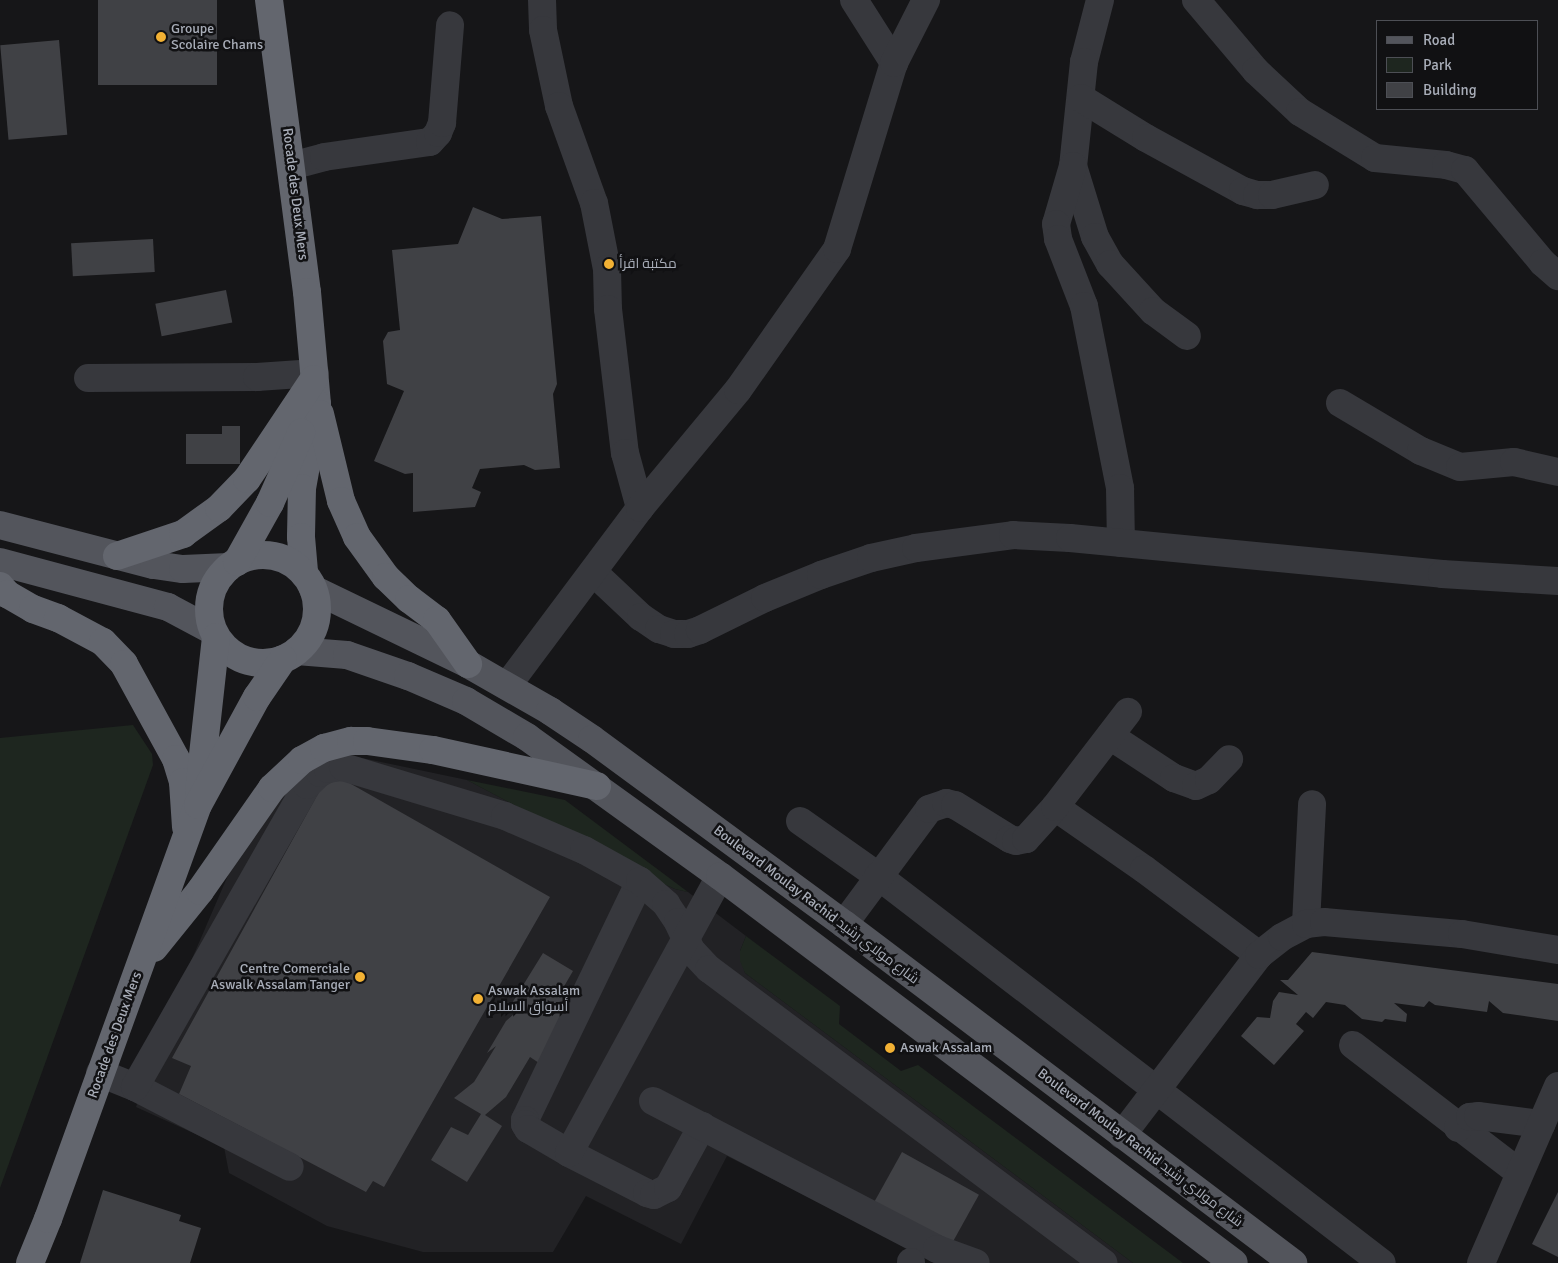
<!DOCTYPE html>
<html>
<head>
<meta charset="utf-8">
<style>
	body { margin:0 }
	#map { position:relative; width:1558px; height:1263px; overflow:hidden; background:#161618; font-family:Signika,Cairo,sans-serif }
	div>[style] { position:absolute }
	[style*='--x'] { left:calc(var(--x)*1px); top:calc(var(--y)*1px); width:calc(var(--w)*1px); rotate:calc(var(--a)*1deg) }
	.built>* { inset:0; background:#222225 }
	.green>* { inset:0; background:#1e261f }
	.building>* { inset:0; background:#404145; transform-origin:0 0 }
	.minor>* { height:28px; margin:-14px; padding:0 14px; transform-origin:14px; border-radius:14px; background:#37383d }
	.major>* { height:28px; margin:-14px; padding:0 14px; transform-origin:14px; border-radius:14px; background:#53555c }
	.highway>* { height:28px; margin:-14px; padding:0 14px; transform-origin:14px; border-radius:14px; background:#63666e }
	.highway>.ring { margin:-14px; padding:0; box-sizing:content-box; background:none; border:28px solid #63666e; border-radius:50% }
	.dots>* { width:14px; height:14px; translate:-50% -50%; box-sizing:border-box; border:2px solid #111113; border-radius:50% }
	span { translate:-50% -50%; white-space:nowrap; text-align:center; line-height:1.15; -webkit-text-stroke:5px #111113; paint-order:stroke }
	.poi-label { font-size:14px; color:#a8adb8 }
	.left { translate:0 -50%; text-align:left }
	.right { translate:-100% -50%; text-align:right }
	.street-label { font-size:14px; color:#a8adb8 }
	.legend { position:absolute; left:1376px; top:20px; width:162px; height:90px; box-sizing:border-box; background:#111113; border:1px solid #4d4f55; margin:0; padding:6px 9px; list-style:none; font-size:15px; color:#a8adb8 }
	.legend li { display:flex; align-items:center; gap:10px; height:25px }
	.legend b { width:25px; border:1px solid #4d4f55 }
</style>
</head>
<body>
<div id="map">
	<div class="built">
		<i style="clip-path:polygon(343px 754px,467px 780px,655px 880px,675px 889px,688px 892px,746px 936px,740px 951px,745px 973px,1133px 1263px,939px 1263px,727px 1156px,681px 1244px,586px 1196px,553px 1252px,423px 1252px,327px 1226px,229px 1173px,224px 1147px,136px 1107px,163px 1026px,229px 873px,295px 777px)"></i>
	</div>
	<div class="green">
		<i style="clip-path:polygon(133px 725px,152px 754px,153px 765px,0 1188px,0 738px)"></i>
		<i style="clip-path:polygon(467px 780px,565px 800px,688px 892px,675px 889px,655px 880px)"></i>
		<i style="clip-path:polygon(746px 936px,840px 1006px,839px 1024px,901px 1071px,918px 1065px,1183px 1263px,1133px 1263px,745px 973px,740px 961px,740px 951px)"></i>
	</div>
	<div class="building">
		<i style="left:98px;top:0;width:119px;height:85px"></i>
		<i style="left:59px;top:40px;width:95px;height:59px;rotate:85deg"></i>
		<i style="clip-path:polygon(473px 207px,502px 219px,541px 216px,557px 384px,553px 394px,560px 468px,535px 470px,524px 465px,480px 469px,472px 488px,481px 492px,475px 507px,413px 512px,413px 473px,405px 474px,374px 461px,404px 391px,387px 384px,383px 341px,388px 332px,400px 330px,392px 250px,458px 244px)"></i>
		<i style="left:153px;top:239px;width:33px;height:82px;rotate:87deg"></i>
		<i style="left:226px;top:290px;width:33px;height:72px;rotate:79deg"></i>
		<i style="clip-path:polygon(222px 426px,240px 426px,240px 464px,186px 464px,186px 434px,222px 434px)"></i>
		<i style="clip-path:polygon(330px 772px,550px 897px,384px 1187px,373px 1181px,366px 1192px,179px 1094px,191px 1066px,172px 1058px)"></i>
		<i style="clip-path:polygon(1312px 952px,1558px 984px,1558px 1021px,1503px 1013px,1489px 1001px,1487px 1012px,1435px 1005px,1429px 1001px,1424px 1007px,1394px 1003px,1407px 1014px,1406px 1022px,1385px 1019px,1382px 1022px,1362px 1019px,1345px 1005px,1326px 1002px,1313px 1018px,1306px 1012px,1296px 1024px,1304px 1031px,1274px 1065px,1241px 1036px,1257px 1017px,1270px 1018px,1273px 1001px,1279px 992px,1298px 995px,1280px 980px,1288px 980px)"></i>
		<i style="clip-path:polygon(543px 953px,573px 971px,559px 995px,577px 1007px,542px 1065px,530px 1057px,506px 1097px,485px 1115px,502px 1126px,467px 1182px,431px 1160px,451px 1127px,468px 1135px,481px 1114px,454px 1098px,474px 1082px,496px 1046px,487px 1053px,506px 1021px,514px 1014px,509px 1008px)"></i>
		<i style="left:902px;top:1152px;width:88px;height:57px;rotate:29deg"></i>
		<i style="clip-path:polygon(103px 1190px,181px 1215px,179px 1221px,201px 1228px,190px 1263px,80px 1263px)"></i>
		<i style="clip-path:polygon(1558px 1192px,1558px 1257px,1532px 1244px)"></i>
	</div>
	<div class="minor">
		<i style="--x:542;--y:0;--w:30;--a:88"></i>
		<i style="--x:543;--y:30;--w:78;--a:78.1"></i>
		<i style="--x:559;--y:106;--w:103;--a:70.2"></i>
		<i style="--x:594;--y:203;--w:67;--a:78.9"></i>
		<i style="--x:607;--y:269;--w:40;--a:88.6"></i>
		<i style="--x:608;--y:309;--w:145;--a:83.3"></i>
		<i style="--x:625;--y:453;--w:57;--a:74.7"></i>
		<i style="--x:854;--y:0;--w:75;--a:57.6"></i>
		<i style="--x:1100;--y:0;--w:64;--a:104.5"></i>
		<i style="--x:1084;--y:62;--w:105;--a:96"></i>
		<i style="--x:1073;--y:166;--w:74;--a:72.8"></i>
		<i style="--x:1095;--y:237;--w:31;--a:61"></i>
		<i style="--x:1110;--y:264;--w:64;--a:47.5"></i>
		<i style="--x:1153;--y:311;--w:42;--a:36.3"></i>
		<i style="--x:1196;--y:0;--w:93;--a:49.8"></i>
		<i style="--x:1256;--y:71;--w:60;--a:43"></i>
		<i style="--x:1300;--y:112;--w:88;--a:31.5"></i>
		<i style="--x:1375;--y:158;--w:71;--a:5.6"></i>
		<i style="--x:1446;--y:165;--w:20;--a:15"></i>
		<i style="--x:1465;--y:170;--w:121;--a:50"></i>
		<i style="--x:1543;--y:263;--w:20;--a:41"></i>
		<i style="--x:1081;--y:98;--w:76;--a:31.6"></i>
		<i style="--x:1146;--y:138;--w:111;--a:28.7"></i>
		<i style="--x:1243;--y:191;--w:15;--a:16"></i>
		<i style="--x:1257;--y:195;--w:15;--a:0"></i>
		<i style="--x:1272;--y:195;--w:44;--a:-13.1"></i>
		<i style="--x:291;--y:166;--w:34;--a:-15"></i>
		<i style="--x:324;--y:157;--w:107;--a:-8.1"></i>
		<i style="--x:430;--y:142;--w:12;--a:-48"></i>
		<i style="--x:438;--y:133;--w:11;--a:-68"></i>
		<i style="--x:442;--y:123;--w:98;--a:-85.3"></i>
		<i style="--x:1073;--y:166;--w:60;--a:106.3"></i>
		<i style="--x:1056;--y:224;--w:15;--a:82"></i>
		<i style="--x:1058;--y:239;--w:72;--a:68.8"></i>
		<i style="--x:1084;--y:306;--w:186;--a:78.8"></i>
		<i style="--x:1120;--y:488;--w:55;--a:89"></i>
		<i style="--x:88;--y:378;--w:169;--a:-0.3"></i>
		<i style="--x:257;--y:377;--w:58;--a:-3.9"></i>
		<i style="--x:1340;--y:403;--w:94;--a:30.7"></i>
		<i style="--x:1421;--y:451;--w:42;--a:22.3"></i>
		<i style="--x:1460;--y:467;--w:54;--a:-5.3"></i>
		<i style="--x:1514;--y:462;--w:45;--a:12.8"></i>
		<i style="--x:593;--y:572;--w:66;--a:43.2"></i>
		<i style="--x:641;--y:617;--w:22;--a:34"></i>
		<i style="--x:659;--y:629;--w:16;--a:18"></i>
		<i style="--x:674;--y:634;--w:14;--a:0"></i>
		<i style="--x:688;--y:634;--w:13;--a:-18"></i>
		<i style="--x:700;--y:630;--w:72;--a:-26.2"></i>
		<i style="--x:765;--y:598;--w:61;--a:-22.3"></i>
		<i style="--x:821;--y:575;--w:53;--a:-18.8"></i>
		<i style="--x:871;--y:558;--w:46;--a:-12.5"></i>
		<i style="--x:916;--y:548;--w:98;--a:-7.6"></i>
		<i style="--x:1013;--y:535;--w:57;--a:3"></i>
		<i style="--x:1070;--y:538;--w:374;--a:5.5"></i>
		<i style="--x:1442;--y:574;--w:116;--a:3.5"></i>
		<i style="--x:507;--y:686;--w:222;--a:-53.2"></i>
		<i style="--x:640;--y:508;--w:153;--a:-50.3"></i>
		<i style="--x:738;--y:390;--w:172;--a:-54.9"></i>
		<i style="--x:837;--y:249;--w:195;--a:-73"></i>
		<i style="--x:894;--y:63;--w:71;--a:-63.1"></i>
		<i style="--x:1110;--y:736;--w:77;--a:33.3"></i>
		<i style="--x:1174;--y:778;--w:23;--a:20"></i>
		<i style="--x:1196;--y:786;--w:14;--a:-25"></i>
		<i style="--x:1209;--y:780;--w:29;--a:-46"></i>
		<i style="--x:1055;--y:807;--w:108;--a:34.9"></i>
		<i style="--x:1144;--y:869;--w:144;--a:36.8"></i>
		<i style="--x:800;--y:821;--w:95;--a:35.2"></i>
		<i style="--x:878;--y:876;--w:635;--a:37.52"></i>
		<i style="--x:640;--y:881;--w:265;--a:115.7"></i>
		<i style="--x:525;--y:1120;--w:4;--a:90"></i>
		<i style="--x:525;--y:1124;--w:6;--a:59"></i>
		<i style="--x:528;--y:1129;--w:48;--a:30.3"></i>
		<i style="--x:569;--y:1153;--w:88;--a:27.1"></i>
		<i style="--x:647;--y:1193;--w:7;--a:16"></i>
		<i style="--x:654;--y:1195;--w:16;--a:-27"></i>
		<i style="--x:668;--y:1188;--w:71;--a:-61.3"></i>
		<i style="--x:844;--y:924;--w:143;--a:-53.5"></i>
		<i style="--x:929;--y:809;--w:18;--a:-19"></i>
		<i style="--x:946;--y:803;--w:9;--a:13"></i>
		<i style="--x:955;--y:805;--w:65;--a:31.7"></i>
		<i style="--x:1010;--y:839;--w:6;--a:18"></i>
		<i style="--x:1016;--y:841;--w:10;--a:-11"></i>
		<i style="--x:1026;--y:839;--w:43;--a:-47.8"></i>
		<i style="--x:1055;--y:807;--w:120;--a:-52.5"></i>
		<i style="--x:1306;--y:924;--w:120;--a:-87.1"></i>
		<i style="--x:1353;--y:1045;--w:210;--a:37.5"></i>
		<i style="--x:100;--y:1073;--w:38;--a:22"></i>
		<i style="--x:135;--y:1087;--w:174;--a:27.3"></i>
		<i style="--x:135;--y:1087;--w:348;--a:-60.3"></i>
		<i style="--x:307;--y:785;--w:18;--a:-43"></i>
		<i style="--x:320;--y:773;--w:9;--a:-27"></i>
		<i style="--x:328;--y:769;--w:15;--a:-8"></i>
		<i style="--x:343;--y:767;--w:169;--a:16.8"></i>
		<i style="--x:505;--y:816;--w:86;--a:23.3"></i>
		<i style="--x:584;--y:850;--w:64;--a:29"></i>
		<i style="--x:640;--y:881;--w:35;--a:41"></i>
		<i style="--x:666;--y:904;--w:22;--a:56"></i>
		<i style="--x:678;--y:922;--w:31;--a:65"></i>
		<i style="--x:691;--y:950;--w:26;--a:47"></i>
		<i style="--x:709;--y:969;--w:492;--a:36.7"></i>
		<i style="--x:653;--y:1101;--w:320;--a:27.5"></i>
		<i style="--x:937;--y:1249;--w:41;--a:19.7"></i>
		<i style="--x:1458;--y:1128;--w:16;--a:-43"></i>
		<i style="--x:1470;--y:1117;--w:8;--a:-7"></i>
		<i style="--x:1478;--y:1116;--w:64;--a:7.2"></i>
		<i style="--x:1122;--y:1135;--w:226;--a:-52.7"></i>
		<i style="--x:1259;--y:955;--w:29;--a:-38"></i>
		<i style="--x:1282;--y:937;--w:27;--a:-28"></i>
		<i style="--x:1306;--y:924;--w:18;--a:-6"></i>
		<i style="--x:1324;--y:922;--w:139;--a:5"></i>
		<i style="--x:1462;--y:934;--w:97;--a:9.5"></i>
		<i style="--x:569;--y:1153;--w:315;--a:-61.4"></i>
		<i style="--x:911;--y:1262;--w:1;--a:90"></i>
		<i style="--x:1481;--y:1263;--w:193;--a:-66.5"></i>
	</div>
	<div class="major">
		<i style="--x:0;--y:525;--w:159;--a:14.6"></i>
		<i style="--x:154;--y:565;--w:29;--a:8"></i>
		<i style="--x:183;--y:569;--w:46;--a:-2.5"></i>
		<i style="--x:0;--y:562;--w:174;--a:15"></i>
		<i style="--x:168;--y:607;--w:51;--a:28.1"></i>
		<i style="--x:313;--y:589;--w:172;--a:25.8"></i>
		<i style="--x:468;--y:664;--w:95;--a:29.8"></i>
		<i style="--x:550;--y:711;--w:50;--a:33.7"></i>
		<i style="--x:592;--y:739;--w:313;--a:36.3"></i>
		<i style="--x:844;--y:924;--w:563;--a:37.05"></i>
		<i style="--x:297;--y:651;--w:50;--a:4.6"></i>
		<i style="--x:347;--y:655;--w:65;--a:19"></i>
		<i style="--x:408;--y:676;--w:63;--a:23.3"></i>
		<i style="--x:466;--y:701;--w:71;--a:30.5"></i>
		<i style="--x:527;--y:737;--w:238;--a:35.8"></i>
		<i style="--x:720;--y:876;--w:643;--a:36.98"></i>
	</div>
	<div class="highway">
		<i style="--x:269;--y:0;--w:294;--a:82.6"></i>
		<i style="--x:307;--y:292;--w:112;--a:84.9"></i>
		<i style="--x:317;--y:404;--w:85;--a:100.1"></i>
		<i style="--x:302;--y:488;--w:49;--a:91.2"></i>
		<i style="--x:301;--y:537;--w:37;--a:85"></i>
		<i style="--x:320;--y:414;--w:89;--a:76.4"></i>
		<i style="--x:341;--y:501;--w:39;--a:66"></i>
		<i style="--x:357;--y:537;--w:49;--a:54.1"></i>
		<i style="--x:386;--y:577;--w:32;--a:44"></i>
		<i style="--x:409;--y:599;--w:35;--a:37"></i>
		<i style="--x:437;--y:620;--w:54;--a:54.8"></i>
		<i class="ring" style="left:209px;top:555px;width:80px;height:80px"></i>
		<i style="--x:117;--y:556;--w:70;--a:-18.4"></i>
		<i style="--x:183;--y:534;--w:44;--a:-35.8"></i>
		<i style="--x:219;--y:508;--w:40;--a:-46"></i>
		<i style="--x:247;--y:479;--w:120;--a:-56.2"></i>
		<i style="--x:237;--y:562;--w:68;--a:-60.8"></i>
		<i style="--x:270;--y:503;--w:77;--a:-66.1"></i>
		<i style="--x:0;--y:586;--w:11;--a:49"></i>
		<i style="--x:7;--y:594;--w:30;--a:30"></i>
		<i style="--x:33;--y:609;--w:27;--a:20"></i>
		<i style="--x:58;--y:618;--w:51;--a:28.1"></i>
		<i style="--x:103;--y:642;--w:30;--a:46"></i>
		<i style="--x:124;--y:664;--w:108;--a:61.3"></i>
		<i style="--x:176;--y:759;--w:24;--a:73"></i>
		<i style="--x:183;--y:782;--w:45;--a:86.2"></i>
		<i style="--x:199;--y:791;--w:155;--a:-83.7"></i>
		<i style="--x:154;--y:948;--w:73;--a:-51.1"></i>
		<i style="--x:200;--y:891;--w:126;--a:-55"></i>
		<i style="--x:272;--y:788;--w:41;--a:-43"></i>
		<i style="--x:302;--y:760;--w:25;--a:-29"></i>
		<i style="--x:324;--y:748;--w:28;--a:-15"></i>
		<i style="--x:351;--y:741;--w:16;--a:0"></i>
		<i style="--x:367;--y:741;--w:67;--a:7.8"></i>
		<i style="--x:433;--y:750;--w:168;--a:12.4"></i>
		<i style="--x:30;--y:1263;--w:48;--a:-67.8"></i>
		<i style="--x:48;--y:1219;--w:440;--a:-70.1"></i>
		<i style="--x:198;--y:805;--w:123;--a:-61.4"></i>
		<i style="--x:257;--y:697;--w:46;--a:-55.6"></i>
	</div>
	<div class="dots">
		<i style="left:161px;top:37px;background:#f2b134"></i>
		<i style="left:609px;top:264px;background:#f2b134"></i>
		<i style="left:360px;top:977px;background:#f2b134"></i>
		<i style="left:478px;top:999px;background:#f2b134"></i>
		<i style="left:890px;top:1048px;background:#f2b134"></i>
	</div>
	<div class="poi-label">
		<span class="left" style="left:171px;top:37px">Groupe<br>Scolaire Chams</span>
		<span class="left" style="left:619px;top:264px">مكتبة اقرأ</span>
		<span class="right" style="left:350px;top:977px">Centre Comerciale<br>Aswalk Assalam Tanger</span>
		<span class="left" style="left:488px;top:999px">Aswak Assalam<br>أسواق السلام</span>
		<span class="left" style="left:900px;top:1048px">Aswak Assalam</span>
	</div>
	<div class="street-label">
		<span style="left:295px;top:194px;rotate:83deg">Rocade des Deux Mers</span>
		<span style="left:816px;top:905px;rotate:37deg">Boulevard Moulay Rachid شارع مولاي رشيد</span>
		<span style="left:115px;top:1035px;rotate:-70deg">Rocade des Deux Mers</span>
		<span style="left:1140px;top:1148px;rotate:37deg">Boulevard Moulay Rachid شارع مولاي رشيد</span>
	</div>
	<ul class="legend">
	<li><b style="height:6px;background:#53555c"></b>Road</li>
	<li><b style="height:14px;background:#1e261f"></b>Park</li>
	<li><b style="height:14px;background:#404145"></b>Building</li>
	</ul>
</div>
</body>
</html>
